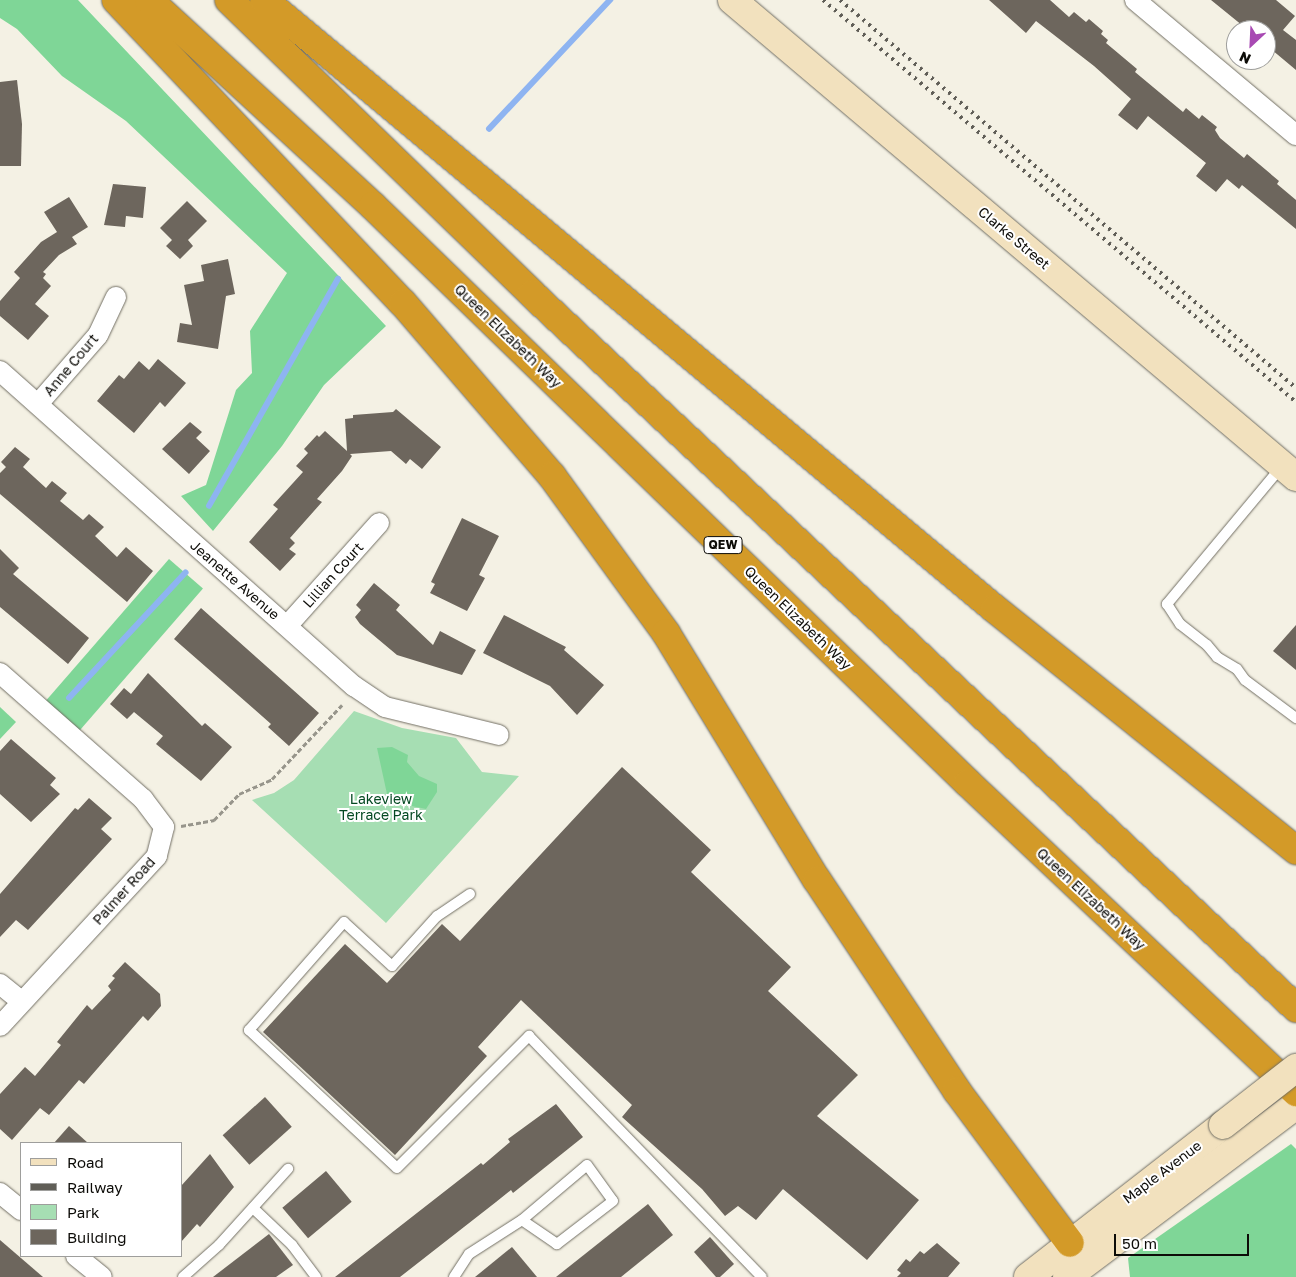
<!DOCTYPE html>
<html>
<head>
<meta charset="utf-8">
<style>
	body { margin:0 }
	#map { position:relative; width:1296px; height:1277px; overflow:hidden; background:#f4f1e4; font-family:"Golos Text",sans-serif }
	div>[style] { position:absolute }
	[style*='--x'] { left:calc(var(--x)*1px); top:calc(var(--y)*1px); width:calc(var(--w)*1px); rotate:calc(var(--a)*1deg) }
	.green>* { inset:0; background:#a6deb3 }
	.forest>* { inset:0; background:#7fd697; transform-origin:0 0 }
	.stream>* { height:5.5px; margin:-2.75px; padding:0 2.75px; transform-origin:2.75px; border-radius:2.75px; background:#8eb4f1 }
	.building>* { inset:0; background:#6d665d; transform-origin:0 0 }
	.path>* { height:3px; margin-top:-1.5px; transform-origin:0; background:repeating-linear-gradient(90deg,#97958b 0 5px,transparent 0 7.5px) }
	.roads { filter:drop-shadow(0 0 1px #726f64) drop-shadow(0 0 1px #726f64) }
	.lane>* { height:10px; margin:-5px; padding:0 5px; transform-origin:5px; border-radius:5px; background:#fff }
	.street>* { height:20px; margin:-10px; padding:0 10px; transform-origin:10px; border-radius:10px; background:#fff }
	.secondary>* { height:28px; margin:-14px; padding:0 14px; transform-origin:14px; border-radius:14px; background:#f2e1be }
	.highway>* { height:28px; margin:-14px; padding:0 14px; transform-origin:14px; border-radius:14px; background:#d39a28 }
	.rail>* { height:4px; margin-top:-2px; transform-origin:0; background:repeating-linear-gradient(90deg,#605e57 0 2.5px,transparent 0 7.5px) }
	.bridges { filter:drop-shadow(0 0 1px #726f64) drop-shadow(0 0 1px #726f64) }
	.secondary-bridge>* { height:28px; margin:-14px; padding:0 14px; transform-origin:14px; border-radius:14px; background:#f2e1be }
	span { translate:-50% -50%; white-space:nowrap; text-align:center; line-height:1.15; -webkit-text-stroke:4px #fff; paint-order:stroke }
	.shield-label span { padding:1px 4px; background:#fff; border:1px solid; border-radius:4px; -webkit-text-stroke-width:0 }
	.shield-label { font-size:12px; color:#0d0c08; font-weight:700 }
	.street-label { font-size:14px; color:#0d0c08 }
	.park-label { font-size:14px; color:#044922 }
	.legend { position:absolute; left:20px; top:1142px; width:162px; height:115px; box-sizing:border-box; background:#fff; border:1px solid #9e9e9c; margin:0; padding:6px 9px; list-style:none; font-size:15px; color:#0d0c08 }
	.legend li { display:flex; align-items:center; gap:10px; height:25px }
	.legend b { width:25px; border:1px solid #9e9e9c }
	.north { position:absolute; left:1226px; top:20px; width:50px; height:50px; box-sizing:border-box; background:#fff; border:1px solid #9e9e9c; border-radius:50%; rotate:205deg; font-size:14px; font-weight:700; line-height:20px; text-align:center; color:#0d0c08 }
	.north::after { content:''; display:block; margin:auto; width:18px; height:22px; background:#a84ab3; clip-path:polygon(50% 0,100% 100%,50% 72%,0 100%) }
	.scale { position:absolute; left:1114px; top:1234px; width:135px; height:22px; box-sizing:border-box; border:2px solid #0d0c08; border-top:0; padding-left:6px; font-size:15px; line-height:18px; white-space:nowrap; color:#0d0c08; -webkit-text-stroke:4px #fff; paint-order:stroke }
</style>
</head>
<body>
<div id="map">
	<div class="green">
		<i style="clip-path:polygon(354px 711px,402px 728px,456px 738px,482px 772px,519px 776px,386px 923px,252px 800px,274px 793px,294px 780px)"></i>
	</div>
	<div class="forest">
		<i style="clip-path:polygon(0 0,78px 0,386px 326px,324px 385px,282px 446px,213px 531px,181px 496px,206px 485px,236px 390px,252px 373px,250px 331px,287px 273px,126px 121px,62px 76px,17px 29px,0 18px)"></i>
		<i style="left:169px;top:559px;width:45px;height:188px;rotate:41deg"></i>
		<i style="clip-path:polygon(0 707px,16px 722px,0 739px)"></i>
		<i style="clip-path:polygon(392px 747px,408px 755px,407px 762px,419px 776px,437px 784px,437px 792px,426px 809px,407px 805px,387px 794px,377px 748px)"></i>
		<i style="clip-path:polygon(1291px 1144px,1296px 1149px,1296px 1277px,1130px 1277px,1128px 1258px)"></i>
	</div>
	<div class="stream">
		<i style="--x:489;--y:129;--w:177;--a:-46.8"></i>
		<i style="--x:209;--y:506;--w:261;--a:-60.4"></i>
		<i style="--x:69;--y:698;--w:171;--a:-47.1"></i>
	</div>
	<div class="building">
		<i style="clip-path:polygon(989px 0,1050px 0,1069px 17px,1074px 12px,1086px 22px,1089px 19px,1103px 31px,1101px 34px,1108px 40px,1106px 43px,1137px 69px,1135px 72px,1183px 112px,1186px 108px,1199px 119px,1202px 115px,1217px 127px,1215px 130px,1220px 138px,1244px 158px,1247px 154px,1279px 181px,1277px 184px,1296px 200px,1296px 229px,1242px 185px,1239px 189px,1227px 179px,1216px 192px,1196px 176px,1206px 163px,1148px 116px,1137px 130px,1118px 115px,1131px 99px,1094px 66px,1036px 21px,1026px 33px)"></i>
		<i style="clip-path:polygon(1211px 0,1276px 0,1295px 16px,1283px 30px,1296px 40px,1296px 70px,1266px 45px,1266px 30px,1248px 30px)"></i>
		<i style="clip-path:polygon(17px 80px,22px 124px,21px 166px,0 166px,0 82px)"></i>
		<i style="clip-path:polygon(113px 184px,146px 187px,143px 218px,126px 216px,125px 227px,104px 225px)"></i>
		<i style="clip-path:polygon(69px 197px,88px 227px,72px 237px,77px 244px,59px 255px,43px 272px,46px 274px,43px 278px,51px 286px,35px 304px,49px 316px,28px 340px,0 316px,0 301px,20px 278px,14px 272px,41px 242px,57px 232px,44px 212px)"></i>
		<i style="clip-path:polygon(187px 201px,207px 221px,188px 240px,193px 246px,180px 259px,166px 246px,172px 240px,160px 228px)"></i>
		<i style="clip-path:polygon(228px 259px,235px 294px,226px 296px,218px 349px,177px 342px,180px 323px,192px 325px,184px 285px,204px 281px,201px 265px)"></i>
		<i style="clip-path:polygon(158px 359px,186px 383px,165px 407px,160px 402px,134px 433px,97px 401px,119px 375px,124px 379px,139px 361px,149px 370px)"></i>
		<i style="clip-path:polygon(396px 409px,441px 447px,422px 469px,410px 459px,406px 464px,391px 451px,350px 454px,352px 456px,342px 471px,317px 499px,322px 502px,290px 538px,295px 543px,289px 549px,296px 554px,280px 571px,249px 542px,278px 509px,273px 505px,303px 472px,296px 466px,308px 453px,304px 449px,317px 435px,319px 437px,325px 431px,347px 451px,345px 419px,353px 418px,353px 415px,393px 412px)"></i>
		<i style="clip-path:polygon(190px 422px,202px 432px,196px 438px,210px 451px,189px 474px,162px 449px)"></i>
		<i style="clip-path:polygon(15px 447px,30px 459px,23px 467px,46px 488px,52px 481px,67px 493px,60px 501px,83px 520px,89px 514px,104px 527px,95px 536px,117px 557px,126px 547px,153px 571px,127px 602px,0 494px,0 473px,6px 467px,1px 462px)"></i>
		<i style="clip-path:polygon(462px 518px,499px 536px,479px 575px,485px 578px,467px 611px,430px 593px,435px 584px,431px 582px)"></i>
		<i style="clip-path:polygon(0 549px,19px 568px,13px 574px,89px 638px,68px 664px,0 607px)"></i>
		<i style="clip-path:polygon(374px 583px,400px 605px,396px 610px,433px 645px,440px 631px,476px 650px,462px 675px,397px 655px,360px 624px,355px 617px,361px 610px,356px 605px)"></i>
		<i style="clip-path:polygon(201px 608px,319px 713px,289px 746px,268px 727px,271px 724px,174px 639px)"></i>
		<i style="clip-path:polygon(504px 615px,566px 647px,564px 650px,604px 685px,577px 715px,550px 686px,483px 653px)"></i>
		<i style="clip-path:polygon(1296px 625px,1296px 670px,1273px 651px)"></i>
		<i style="clip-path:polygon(148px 673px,202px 726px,205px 723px,232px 747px,201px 781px,156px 744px,163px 736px,134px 712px,127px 719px,110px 704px,124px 688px,131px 694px)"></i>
		<i style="clip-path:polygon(11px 739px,56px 778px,50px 785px,60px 794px,31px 822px,0 794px,0 751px)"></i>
		<i style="clip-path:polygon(622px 767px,711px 850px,691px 872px,791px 967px,768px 991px,858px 1075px,817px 1116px,919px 1200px,867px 1260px,783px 1189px,756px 1220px,738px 1206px,725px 1216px,702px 1189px,622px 1117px,632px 1105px,521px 1000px,478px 1047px,487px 1056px,395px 1155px,263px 1032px,345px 944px,387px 983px,442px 924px,460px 941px)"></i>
		<i style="clip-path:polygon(89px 798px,112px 818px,101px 829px,112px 839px,28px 930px,16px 920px,0 937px,0 894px,75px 808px,78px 810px)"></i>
		<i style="clip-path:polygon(125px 962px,160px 994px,161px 1006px,148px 1021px,143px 1016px,84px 1084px,79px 1080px,49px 1115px,40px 1108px,12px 1140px,0 1129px,0 1094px,25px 1067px,35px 1076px,61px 1045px,57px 1042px,87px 1005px,92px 1010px,111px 990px,108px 986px,115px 978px,112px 976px)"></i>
		<i style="left:265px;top:1097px;width:40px;height:57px;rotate:48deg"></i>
		<i style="clip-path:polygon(556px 1104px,583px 1137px,513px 1193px,511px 1190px,496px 1202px,400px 1277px,335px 1277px,481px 1163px,483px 1165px,510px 1142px,508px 1139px)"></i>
		<i style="clip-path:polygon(69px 1126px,88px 1143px,54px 1143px)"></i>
		<i style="clip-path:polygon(210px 1154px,234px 1187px,200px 1227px,197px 1224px,181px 1242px,181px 1186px)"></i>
		<i style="left:326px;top:1171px;width:40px;height:57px;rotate:50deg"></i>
		<i style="clip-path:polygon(648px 1204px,673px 1235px,621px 1277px,556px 1277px)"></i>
		<i style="clip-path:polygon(269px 1234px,293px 1265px,276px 1277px,213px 1277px)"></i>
		<i style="clip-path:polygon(710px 1237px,734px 1264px,720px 1277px,716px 1277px,694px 1252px)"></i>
		<i style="clip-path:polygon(0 1240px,43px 1277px,0 1277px)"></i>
		<i style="clip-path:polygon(937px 1243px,960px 1263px,948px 1277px,897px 1277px,901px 1273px,897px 1270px,906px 1259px,910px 1262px,920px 1251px,924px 1254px)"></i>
		<i style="clip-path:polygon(512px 1247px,537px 1277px,475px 1277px)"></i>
	</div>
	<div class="path">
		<i style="--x:181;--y:826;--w:34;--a:-10"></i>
		<i style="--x:214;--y:820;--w:36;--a:-46"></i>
		<i style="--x:239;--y:794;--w:36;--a:-24"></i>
		<i style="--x:272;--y:779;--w:102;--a:-46.6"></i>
	</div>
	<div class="roads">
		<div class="lane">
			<i style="--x:1282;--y:466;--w:180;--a:129.8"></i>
			<i style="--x:1167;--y:604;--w:24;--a:57"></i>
			<i style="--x:1180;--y:624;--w:34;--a:38"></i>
			<i style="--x:1207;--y:645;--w:16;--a:50"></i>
			<i style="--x:1217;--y:657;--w:23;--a:31"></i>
			<i style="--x:1237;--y:669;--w:14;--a:54"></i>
			<i style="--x:1245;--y:680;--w:64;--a:36.7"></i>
			<i style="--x:470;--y:894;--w:40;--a:146"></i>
			<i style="--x:437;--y:916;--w:67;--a:132"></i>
			<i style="--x:392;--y:966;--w:65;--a:-137.5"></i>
			<i style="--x:344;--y:922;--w:144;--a:131.3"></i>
			<i style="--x:249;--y:1030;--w:202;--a:43"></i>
			<i style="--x:397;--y:1168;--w:187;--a:-45"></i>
			<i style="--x:529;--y:1036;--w:335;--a:46"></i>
			<i style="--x:253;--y:1208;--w:54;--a:43.5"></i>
			<i style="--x:292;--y:1245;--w:40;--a:53"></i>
			<i style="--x:183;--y:1277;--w:48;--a:-41.6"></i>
			<i style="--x:219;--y:1245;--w:103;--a:-47.8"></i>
			<i style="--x:454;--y:1277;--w:27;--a:-57"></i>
			<i style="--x:469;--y:1254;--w:63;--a:-32.7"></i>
			<i style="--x:522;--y:1220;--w:85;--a:-40.2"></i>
			<i style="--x:587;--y:1165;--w:44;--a:54.2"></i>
			<i style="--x:613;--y:1201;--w:71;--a:142.5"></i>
			<i style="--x:557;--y:1244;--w:42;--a:-145.6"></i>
		</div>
		<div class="street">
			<i style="--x:1135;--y:0;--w:210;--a:40"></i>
			<i style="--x:0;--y:371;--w:474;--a:41.7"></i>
			<i style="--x:354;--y:686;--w:37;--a:34"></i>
			<i style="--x:385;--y:707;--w:117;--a:13.8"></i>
			<i style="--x:38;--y:404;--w:91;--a:-49"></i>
			<i style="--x:98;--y:335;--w:42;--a:-64.7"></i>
			<i style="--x:287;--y:626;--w:138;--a:-48.2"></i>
			<i style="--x:0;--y:673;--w:191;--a:41.4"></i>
			<i style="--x:143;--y:799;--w:35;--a:53"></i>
			<i style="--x:164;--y:827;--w:30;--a:104"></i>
			<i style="--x:157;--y:856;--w:231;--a:132.7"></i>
			<i style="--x:0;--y:984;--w:28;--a:39"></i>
			<i style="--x:0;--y:1193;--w:27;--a:39"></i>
			<i style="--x:76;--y:1256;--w:33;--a:39"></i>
		</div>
		<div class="secondary">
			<i style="--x:732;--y:0;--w:739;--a:40.22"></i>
			<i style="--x:1028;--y:1277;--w:247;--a:-37.9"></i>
			<i style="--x:1067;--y:1277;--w:286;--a:-36.9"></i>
		</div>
		<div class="highway">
			<i style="--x:116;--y:0;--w:417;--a:46.6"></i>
			<i style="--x:403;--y:303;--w:228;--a:49.3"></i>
			<i style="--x:552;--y:476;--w:194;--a:54"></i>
			<i style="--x:666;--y:633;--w:289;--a:58.6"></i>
			<i style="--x:817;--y:880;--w:253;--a:56.4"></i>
			<i style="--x:957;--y:1091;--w:189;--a:53.4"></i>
			<i style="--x:149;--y:0;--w:304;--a:42.6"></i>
			<i style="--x:373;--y:206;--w:829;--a:44.12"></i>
			<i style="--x:968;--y:783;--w:451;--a:43.3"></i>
			<i style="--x:229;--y:0;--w:422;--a:44.1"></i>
			<i style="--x:532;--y:294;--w:1046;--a:43.06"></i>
			<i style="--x:264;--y:0;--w:951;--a:39.8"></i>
			<i style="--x:995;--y:609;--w:386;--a:38.7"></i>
		</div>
	</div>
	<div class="rail">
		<i style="--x:823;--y:0;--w:621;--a:40.36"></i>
		<i style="--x:840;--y:0;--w:599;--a:40.39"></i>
	</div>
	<div class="bridges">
		<div class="secondary-bridge">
			<i style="--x:1223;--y:1125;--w:93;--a:-38"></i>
		</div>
	</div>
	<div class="shield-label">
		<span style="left:723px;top:545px">QEW</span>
	</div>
	<div class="street-label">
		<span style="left:1014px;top:238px;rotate:40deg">Clarke Street</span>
		<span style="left:508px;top:336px;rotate:44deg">Queen Elizabeth Way</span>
		<span style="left:71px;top:365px;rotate:-50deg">Anne Court</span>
		<span style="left:333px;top:575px;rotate:-48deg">Lillian Court</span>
		<span style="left:235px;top:580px;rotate:41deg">Jeanette Avenue</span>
		<span style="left:798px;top:618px;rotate:44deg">Queen Elizabeth Way</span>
		<span style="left:124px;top:891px;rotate:-48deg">Palmer Road</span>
		<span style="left:1091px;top:899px;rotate:43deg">Queen Elizabeth Way</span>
		<span style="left:1162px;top:1172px;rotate:-37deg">Maple Avenue</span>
	</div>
	<div class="park-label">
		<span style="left:381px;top:807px">Lakeview<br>Terrace Park</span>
	</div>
	<ul class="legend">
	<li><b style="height:6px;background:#f2e1be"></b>Road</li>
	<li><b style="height:6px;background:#605e57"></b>Railway</li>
	<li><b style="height:14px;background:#a6deb3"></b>Park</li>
	<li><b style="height:14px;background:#6d665d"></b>Building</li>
	</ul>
	<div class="north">N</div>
	<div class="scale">50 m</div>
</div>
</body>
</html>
